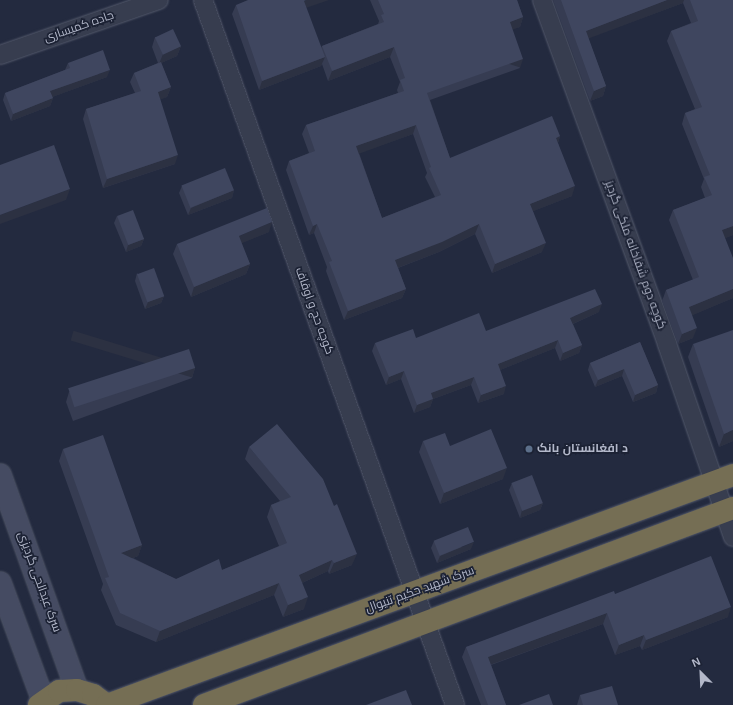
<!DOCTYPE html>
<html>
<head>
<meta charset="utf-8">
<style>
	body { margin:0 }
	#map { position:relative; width:733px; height:705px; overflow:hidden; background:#232a3f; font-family:Helvetica,Cairo,sans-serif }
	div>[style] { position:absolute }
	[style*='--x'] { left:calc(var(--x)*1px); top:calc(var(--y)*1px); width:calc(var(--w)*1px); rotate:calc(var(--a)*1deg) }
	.roads { filter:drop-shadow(0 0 1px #52586a) drop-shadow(0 0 1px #52586a) }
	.street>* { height:18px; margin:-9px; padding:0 9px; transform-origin:9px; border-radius:9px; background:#373d4f }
	.secondary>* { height:22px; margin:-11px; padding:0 11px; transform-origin:11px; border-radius:11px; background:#454b62 }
	.highway>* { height:22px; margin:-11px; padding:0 11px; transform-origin:11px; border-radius:11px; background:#756e54 }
	.wall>* { inset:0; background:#363c52 }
	.shaded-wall>* { inset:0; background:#2c3142; transform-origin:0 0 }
	.building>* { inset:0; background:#3f465f; transform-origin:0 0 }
	.dots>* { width:11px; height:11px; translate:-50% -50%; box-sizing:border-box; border:2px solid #1c2234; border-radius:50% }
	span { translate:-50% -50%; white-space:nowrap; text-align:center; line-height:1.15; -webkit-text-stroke:3.5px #1c2234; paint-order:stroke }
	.street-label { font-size:12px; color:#b3b8ca }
	.poi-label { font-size:12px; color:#b3b8ca; font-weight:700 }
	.left { translate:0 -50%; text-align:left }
	.north { position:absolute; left:681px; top:653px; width:40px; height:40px; -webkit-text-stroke:3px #1c2234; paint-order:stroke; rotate:336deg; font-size:11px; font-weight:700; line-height:16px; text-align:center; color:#b3b8ca }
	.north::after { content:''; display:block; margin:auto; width:14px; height:18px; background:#b3b8ca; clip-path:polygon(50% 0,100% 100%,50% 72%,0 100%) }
</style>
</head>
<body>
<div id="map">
	<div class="roads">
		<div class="street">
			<i style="--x:203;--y:0;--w:749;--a:70.33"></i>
			<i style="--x:542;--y:0;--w:366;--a:70"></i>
			<i style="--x:667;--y:344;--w:204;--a:71.1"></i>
			<i style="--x:0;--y:55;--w:168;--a:-19.1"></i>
		</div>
		<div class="secondary">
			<i style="--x:0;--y:475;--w:228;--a:70.3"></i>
			<i style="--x:0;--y:583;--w:125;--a:69.8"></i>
		</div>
		<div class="highway">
			<i style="--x:39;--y:705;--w:24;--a:-35"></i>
			<i style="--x:59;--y:691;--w:18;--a:-3"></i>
			<i style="--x:77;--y:690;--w:17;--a:17"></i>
			<i style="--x:93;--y:695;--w:17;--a:36"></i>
			<i style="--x:107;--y:705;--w:667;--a:-20.17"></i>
			<i style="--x:204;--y:705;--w:564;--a:-20.43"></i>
		</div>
	</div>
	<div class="wall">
		<i style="clip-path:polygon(evenodd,370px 0,517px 0,523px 17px,520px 27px,512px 29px,520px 68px,430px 100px,450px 158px,560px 136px,558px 143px,572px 196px,533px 211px,542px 252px,492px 273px,475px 234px,439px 252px,398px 268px,406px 289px,402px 298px,344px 320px,326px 271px,327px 267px,314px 233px,309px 235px,286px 170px,289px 161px,309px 153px,302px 134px,306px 125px,398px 93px,397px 90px,400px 82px,390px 57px,328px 81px,322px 64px,321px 66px,259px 90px,232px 14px,236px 5px,306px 8px,321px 48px,322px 46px,378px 24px,379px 21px,370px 0,413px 134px,427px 173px,425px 177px,435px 197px,382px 218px,359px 153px,413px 134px)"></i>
		<i style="clip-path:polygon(553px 0,733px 0,733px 235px,725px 238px,733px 298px,692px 315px,693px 338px,678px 344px,662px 301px,666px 290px,693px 280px,669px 220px,673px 210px,705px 198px,701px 187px,704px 179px,682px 124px,685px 113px,695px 109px,667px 41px,671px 31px,691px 23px,683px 3px,588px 38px,606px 86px,603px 96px,590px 101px)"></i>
		<i style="clip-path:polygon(155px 37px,181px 46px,177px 56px,161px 63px,171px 87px,167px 97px,160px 99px,175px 164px,103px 188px,83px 119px,86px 109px,135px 93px,130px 82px,134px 73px,158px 63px,152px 47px)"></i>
		<i style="clip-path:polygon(68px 63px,107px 77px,52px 97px,53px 98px,50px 106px,11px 121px,3px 100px,5px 93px,65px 70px)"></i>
		<i style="clip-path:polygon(182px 186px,234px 190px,232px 198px,188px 215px,179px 193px)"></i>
		<i style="clip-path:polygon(117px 216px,144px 239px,141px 246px,126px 252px,114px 223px)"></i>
		<i style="clip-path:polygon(269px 232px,241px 243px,250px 264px,246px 274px,191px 297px,173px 254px,177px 244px)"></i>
		<i style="clip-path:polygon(137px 273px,164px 296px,161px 303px,145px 309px,135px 281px)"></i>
		<i style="clip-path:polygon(599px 312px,573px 324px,582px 345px,579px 353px,560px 361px,555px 348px,500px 370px,504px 394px,478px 403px,471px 385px,433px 399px,430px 407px,414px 413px,401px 379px,386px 385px,372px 351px,375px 343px,416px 338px,486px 331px)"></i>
		<i style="clip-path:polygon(640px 342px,658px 385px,656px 393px,633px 402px,622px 376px,595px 387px,588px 370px,590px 363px)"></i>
		<i style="clip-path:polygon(693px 344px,733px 441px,719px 447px,688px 357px)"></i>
		<i style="clip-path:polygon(195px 368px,192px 378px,73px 421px,66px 402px,69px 392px)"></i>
		<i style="clip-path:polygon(423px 441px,503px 479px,440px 504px,419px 452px)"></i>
		<i style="clip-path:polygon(249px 447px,352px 565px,329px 574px,328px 571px,302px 583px,304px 609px,283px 617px,274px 595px,156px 642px,116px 625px,101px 590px,103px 584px,59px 461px,63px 449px,142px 545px,138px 556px,133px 558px,176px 579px,222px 570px,279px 546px,267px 517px,271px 505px,280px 501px,245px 459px)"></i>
		<i style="clip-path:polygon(512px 483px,543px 503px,540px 510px,520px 518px,509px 490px)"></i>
		<i style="clip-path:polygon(434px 541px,471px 549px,437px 563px,431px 548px)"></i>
		<i style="clip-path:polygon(615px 594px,728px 617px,642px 650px,640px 646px,615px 655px,603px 624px,491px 665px,506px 705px,481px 705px,462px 657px,466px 647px)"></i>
		<i style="clip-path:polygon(580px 695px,618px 705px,577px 705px)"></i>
	</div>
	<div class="shaded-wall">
		<i style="clip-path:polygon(306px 0,329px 0,300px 10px,304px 1px)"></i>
		<i style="clip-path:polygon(667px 0,684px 0,683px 3px,582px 41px,586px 31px)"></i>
		<i style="clip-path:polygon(523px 17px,520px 27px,506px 32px,510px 22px)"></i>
		<i style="clip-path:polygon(181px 46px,177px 56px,159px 64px,163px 54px)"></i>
		<i style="clip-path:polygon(394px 47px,390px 57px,328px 81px,332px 71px)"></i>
		<i style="clip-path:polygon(325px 57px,321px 66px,259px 90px,262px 81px)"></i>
		<i style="left:523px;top:59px;width:9px;height:102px;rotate:108deg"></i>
		<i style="clip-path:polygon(110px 70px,107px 77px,47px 99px,50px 91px)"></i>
		<i style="clip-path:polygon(606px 86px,603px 96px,590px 101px,594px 91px)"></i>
		<i style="clip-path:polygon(171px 87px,167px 97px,154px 102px,158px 92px)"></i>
		<i style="clip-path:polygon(53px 98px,50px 106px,11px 121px,13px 114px)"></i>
		<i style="clip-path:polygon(416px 125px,413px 134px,353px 156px,356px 146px)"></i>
		<i style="clip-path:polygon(560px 136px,557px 146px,556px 138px)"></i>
		<i style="clip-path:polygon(178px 155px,175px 164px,103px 188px,107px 179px)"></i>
		<i style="clip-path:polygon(575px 186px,572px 196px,526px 214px,530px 204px)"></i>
		<i style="clip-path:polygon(70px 189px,66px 200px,0 224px,0 215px)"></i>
		<i style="clip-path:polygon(234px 190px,232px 198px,188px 215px,191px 208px)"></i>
		<i style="clip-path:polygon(272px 222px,269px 232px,235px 246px,239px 236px)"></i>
		<i style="clip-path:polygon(317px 224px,314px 233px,309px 235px,313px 226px)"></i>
		<i style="clip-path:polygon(479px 224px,475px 234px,439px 252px,392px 270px,395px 260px)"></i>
		<i style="clip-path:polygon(733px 226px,733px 235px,718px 241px,722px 230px)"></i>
		<i style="clip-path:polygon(144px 239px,141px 246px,126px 252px,128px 245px)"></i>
		<i style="clip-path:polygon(546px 243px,542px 252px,492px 273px,495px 264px)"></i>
		<i style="clip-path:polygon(250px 264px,246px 274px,191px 297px,194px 287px)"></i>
		<i style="clip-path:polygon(406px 289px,402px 298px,344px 320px,348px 311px)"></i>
		<i style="clip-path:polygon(733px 289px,733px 298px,686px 318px,689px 307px)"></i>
		<i style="clip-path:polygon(164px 296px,161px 303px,145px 309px,148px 302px)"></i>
		<i style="clip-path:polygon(602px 304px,599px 312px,568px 326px,570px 318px)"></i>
		<i style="clip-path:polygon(697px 328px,693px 338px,678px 344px,682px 334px)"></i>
		<i style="clip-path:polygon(558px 340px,555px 348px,495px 372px,498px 364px)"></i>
		<i style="clip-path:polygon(582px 345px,579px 353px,560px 361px,563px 353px)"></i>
		<i style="left:195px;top:368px;width:10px;height:127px;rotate:107deg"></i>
		<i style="clip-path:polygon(624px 369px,622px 376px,595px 387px,598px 380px)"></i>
		<i style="clip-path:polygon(404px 371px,401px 379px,386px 385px,389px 377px)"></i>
		<i style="clip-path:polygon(474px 377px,471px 385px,433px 399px,430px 407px,414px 413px,417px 405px,431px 393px)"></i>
		<i style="clip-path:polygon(658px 385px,656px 393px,633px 402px,635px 395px)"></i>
		<i style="clip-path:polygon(506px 386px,504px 394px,478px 403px,481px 395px)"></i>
		<i style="clip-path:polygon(733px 430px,733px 441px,719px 447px,724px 434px)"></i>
		<i style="clip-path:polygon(507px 468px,503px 479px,440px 504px,444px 493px)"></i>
		<i style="clip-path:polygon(543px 503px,540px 510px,520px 518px,522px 510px)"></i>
		<i style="clip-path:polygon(474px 542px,471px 549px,437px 563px,440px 556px)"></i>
		<i style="clip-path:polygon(142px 545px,138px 556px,117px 564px,121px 553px)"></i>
		<i style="clip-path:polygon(357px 554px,352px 565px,329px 574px,334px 563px)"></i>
		<i style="clip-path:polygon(332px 560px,328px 571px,295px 586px,299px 575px)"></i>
		<i style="clip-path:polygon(279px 583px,274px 595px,156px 642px,160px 631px)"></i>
		<i style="clip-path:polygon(308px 597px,304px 609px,283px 617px,288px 605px)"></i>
		<i style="clip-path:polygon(731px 607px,728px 617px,642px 650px,646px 640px)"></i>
		<i style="clip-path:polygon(607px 613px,603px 624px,484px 667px,488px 657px)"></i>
		<i style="clip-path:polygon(644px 635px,640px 646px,615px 655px,619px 645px)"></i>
	</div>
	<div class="building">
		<i style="clip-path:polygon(248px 0,306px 0,304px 1px,325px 57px,262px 81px,236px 5px)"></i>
		<i style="clip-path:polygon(evenodd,378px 0,517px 0,523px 17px,510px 22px,523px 59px,427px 93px,450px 158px,552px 116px,560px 136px,556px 138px,575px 186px,530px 204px,546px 243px,495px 264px,479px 224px,442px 242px,395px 260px,406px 289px,348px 311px,329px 262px,332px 261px,317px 224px,313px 226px,289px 161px,315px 151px,306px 125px,404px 91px,400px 80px,405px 78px,394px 47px,332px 71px,322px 46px,384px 22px,381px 15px,384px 14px,378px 0,416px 125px,431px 167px,429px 168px,441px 195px,382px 218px,356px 146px,416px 125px)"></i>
		<i style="clip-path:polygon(561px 0,667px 0,586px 31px,606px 86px,594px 91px)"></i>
		<i style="clip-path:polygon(690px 0,733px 0,733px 226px,722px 230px,733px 258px,733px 289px,689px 307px,697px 328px,682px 334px,666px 290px,699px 277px,673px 210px,712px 195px,704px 177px,710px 175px,685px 113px,702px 107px,671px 31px,698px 21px)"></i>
		<i style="left:173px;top:29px;width:19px;height:20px;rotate:65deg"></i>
		<i style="clip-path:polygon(103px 50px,110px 70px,50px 91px,53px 98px,13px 114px,5px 93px,70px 68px,68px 63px)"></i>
		<i style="clip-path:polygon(161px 62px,171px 87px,158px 92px,178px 155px,107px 179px,86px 109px,141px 91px,134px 73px)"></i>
		<i style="clip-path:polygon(54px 145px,70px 189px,0 215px,0 165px)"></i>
		<i style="left:225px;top:168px;width:24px;height:47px;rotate:68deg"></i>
		<i style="clip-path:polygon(267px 208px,272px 222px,239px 236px,250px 264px,194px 287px,177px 244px)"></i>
		<i style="left:133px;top:210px;width:31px;height:17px;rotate:69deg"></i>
		<i style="left:154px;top:268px;width:30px;height:18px;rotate:70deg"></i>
		<i style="clip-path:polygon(595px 289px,602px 304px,570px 318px,582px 345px,563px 353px,558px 340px,498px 364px,506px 386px,481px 395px,474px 377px,431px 393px,433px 399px,417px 405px,404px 371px,389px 377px,375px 343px,413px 329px,416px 338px,479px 313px,486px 331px)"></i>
		<i style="clip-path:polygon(733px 330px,733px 430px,724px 434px,693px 344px)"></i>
		<i style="clip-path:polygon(640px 342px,658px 385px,635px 395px,624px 369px,598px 380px,590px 363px)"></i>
		<i style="left:189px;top:349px;width:20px;height:127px;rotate:72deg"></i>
		<i style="clip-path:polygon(277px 424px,323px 479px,334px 506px,337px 504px,357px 554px,334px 563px,332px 560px,299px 575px,308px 597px,288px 605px,279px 583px,160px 631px,120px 613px,105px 578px,109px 577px,63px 449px,103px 435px,142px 545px,121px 553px,176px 579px,219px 559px,222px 570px,287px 543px,271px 505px,291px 497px,249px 447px)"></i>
		<i style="clip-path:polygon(491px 429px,507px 468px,444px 493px,423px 441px,445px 433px,450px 446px)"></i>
		<i style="left:532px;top:475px;width:30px;height:22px;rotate:69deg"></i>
		<i style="left:468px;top:527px;width:16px;height:37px;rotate:68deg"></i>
		<i style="clip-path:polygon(711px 556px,731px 607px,646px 640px,644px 635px,619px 645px,607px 613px,488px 657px,506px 705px,488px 705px,466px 647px,614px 591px,615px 594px)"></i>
		<i style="clip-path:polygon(612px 686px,618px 705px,583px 705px,580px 695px)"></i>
		<i style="clip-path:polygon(406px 690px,412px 705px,366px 705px)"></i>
		<i style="clip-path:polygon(549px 694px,553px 705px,519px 705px)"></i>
	</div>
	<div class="dots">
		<i style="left:529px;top:449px;background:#5c6f8a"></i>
	</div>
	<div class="street-label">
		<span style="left:79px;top:27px;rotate:-19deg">جاده کمیساری</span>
		<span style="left:635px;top:255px;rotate:70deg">کوچه دوم شفاخانه ملکی گردیز</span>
		<span style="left:314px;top:311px;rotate:70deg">کوچه حج و اوقاف</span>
		<span style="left:39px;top:582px;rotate:70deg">سرک عبدالحی گردیزی</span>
		<span style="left:420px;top:590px;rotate:-20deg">سرک شهید حکیم تنیوال</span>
	</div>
	<div class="poi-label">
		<span class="left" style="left:537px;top:449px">د افغانستان بانک</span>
	</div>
	<div class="north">N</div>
</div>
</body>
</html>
